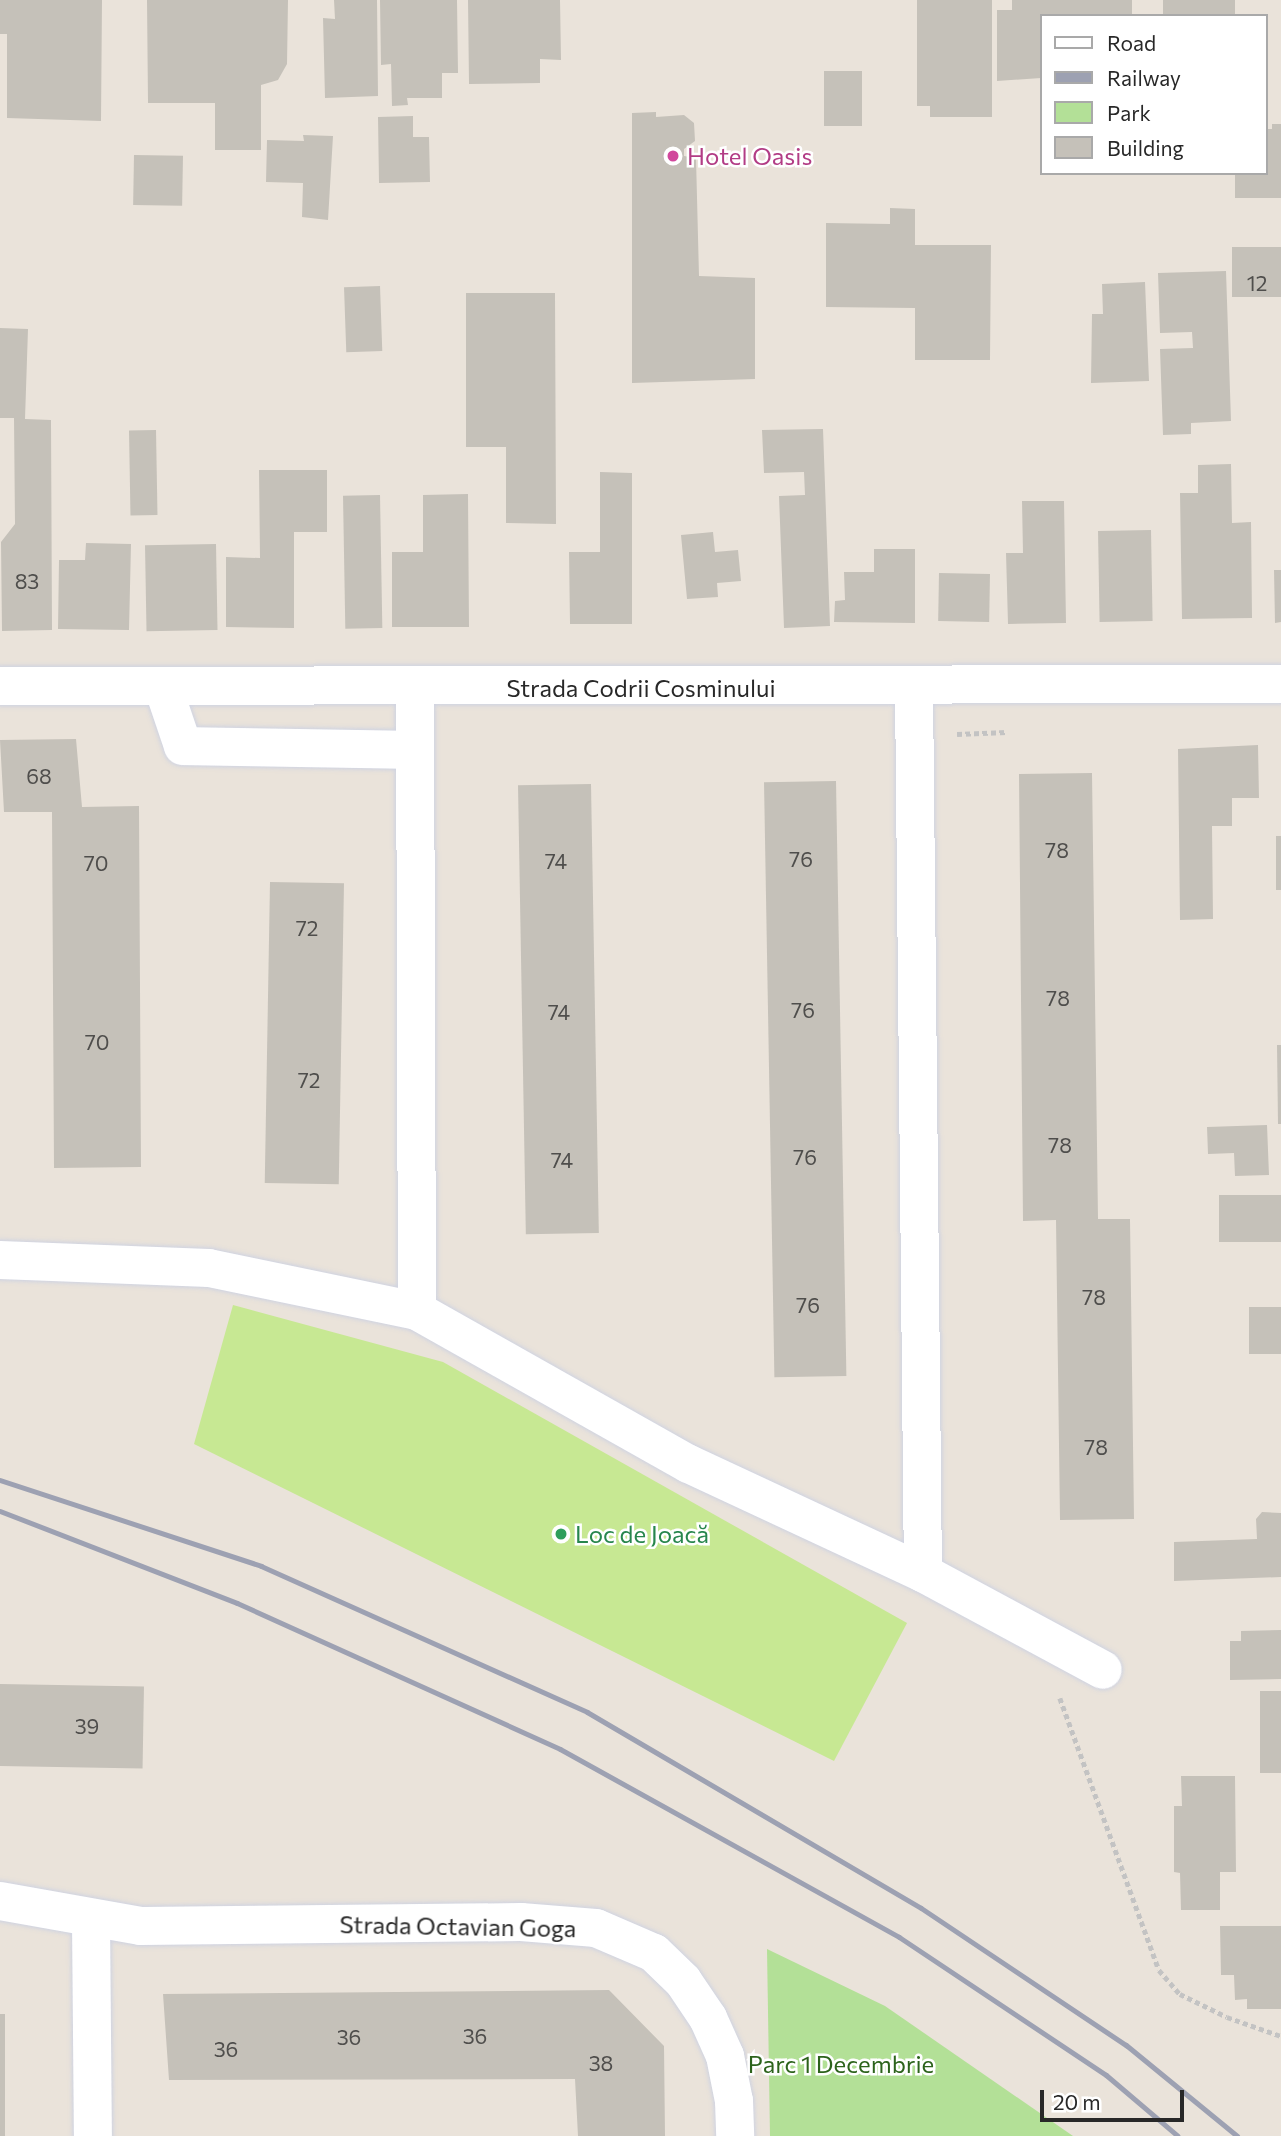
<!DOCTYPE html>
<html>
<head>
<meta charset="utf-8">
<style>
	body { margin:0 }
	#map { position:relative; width:1281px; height:2136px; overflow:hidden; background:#eae3da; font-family:Commissioner,sans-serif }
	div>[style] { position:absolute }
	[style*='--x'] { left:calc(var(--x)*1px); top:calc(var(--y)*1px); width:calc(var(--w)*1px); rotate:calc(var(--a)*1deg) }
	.green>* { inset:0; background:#b3e097 }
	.pitch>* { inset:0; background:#c7e893 }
	.building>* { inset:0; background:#c5c1b9; transform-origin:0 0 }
	.path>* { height:4.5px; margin-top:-2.25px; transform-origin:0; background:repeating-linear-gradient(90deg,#c3c3c3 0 5px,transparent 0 8.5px) }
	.roads { filter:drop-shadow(0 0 2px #cfd3e1) drop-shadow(0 0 2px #cfd3e1) }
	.minor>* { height:38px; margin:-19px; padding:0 19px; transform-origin:19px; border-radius:19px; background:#fff }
	.rail>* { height:5px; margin:-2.5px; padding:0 2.5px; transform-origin:2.5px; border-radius:2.5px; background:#9da1b2 }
	.dots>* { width:19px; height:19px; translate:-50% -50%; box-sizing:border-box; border:4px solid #fff; border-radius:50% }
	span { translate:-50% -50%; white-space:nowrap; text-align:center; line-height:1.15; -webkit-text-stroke:5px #fff; paint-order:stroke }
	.number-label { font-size:21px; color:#4f4e4c }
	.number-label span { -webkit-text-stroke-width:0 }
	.hotel-label { font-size:24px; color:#b23c85 }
	.left { translate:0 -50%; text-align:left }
	.street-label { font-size:24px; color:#282828 }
	.leisure-label { font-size:24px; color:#27864d }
	.park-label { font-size:24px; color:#2c631b }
	.legend { position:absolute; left:1040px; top:14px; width:228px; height:161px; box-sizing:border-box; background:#fff; border:2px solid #a9a9a9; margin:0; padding:9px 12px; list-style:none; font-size:21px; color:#282828 }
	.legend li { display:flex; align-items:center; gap:14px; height:35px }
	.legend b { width:35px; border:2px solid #a9a9a9 }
	.scale { position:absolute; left:1040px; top:2090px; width:144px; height:32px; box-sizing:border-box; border:4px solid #282828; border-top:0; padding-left:9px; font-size:21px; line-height:24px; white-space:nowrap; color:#282828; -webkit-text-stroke:5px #fff; paint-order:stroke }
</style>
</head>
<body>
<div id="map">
	<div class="green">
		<i style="clip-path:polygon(767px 1949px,885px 2006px,1073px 2136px,770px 2136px)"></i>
	</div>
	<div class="pitch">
		<i style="clip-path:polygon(233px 1305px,443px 1362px,907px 1623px,834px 1761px,194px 1444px)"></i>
	</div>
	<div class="building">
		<i style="clip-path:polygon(0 0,102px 0,101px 121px,7px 118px,7px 34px,0 34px)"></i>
		<i style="clip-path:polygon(147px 0,288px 0,287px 64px,278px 80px,261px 85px,261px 150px,215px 150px,215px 103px,148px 103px)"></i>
		<i style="clip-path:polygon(334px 0,377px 0,378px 96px,325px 98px,323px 18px,335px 19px)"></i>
		<i style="clip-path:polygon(380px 0,457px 0,458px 73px,442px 73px,442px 98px,407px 98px,408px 105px,392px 106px,391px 64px,381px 65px)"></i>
		<i style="clip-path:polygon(468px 0,560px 0,561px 60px,540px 59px,540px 83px,469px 84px)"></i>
		<i style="clip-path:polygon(917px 0,992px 0,992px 117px,930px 117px,930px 106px,917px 106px)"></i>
		<i style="clip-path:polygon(1012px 0,1132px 0,1132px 16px,1041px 16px,1041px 78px,997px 81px,997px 10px,1012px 10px)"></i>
		<i style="left:1163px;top:0;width:72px;height:16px"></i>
		<i style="left:824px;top:71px;width:38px;height:55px"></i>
		<i style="clip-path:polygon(656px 112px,656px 117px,684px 115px,694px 123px,695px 141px,684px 149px,684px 156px,696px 158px,699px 276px,755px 278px,755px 379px,632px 383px,632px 113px)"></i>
		<i style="clip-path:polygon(413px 116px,413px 137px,429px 137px,430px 182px,379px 183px,378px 117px)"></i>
		<i style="clip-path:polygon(1272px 124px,1281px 124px,1281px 198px,1235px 198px,1235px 173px,1265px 173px,1265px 129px,1272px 129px)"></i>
		<i style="clip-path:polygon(303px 135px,333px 136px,328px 220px,302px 217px,303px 183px,266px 182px,267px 140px,304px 141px)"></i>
		<i style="left:134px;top:155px;width:49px;height:50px;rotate:1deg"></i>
		<i style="clip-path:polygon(890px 208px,915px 209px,915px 245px,991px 245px,990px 360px,915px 360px,915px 308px,826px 307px,826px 223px,890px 224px)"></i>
		<i style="left:1281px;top:247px;width:50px;height:49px;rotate:90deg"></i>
		<i style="clip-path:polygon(1226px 271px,1231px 421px,1191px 423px,1191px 434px,1163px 435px,1160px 349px,1193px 348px,1192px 332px,1160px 333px,1158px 273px)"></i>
		<i style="clip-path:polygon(1145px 282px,1149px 381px,1091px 383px,1092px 314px,1103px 314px,1102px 284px)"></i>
		<i style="left:380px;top:286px;width:65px;height:36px;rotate:88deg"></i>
		<i style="clip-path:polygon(466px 293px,555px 293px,556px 524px,506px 523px,506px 447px,466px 447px)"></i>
		<i style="clip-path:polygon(0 328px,28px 329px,25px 419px,51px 420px,52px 630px,2px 631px,1px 542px,15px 524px,14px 418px,0 418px)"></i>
		<i style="clip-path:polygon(823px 429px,830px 626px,784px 628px,779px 496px,805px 495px,804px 472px,764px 473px,762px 430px)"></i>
		<i style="left:156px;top:430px;width:85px;height:27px;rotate:89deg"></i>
		<i style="clip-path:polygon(1231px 464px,1232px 523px,1251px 522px,1252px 618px,1182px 619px,1180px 493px,1198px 493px,1198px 465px)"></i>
		<i style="clip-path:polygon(259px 470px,327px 470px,327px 532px,294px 532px,294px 628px,226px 627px,226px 557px,260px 558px)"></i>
		<i style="clip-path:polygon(600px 472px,632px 473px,632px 624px,570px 624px,569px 552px,600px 552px)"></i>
		<i style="clip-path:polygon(468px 494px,469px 627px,392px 627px,392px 552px,423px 552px,423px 495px)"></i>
		<i style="left:380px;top:495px;width:133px;height:37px;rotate:89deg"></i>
		<i style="clip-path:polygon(1022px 501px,1064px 501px,1066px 623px,1008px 624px,1006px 553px,1023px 553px)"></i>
		<i style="left:1151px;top:530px;width:91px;height:53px;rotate:89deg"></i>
		<i style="clip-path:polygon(713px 532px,715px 552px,738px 550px,741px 581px,717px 583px,718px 597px,687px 599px,681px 535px)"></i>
		<i style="clip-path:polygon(86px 543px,131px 544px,129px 630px,58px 629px,59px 560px,85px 560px)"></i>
		<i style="left:216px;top:544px;width:86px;height:71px;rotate:89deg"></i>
		<i style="clip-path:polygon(874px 549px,915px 549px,915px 623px,834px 622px,835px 601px,845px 600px,844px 572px,874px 572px)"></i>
		<i style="clip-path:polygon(1274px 570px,1281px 570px,1281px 622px,1275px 623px)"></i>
		<i style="left:939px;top:573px;width:51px;height:48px;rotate:1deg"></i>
		<i style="clip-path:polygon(76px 739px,82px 807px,139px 806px,141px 1167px,54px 1168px,52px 812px,4px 812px,0 740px)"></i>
		<i style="clip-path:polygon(1258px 745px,1259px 798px,1232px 798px,1232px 826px,1212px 826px,1213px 919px,1180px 920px,1178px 749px)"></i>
		<i style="clip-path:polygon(1092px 773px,1098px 1219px,1130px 1219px,1134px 1519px,1060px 1520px,1056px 1220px,1023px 1221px,1019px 774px)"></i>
		<i style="left:836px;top:781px;width:595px;height:72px;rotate:89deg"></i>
		<i style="left:591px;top:784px;width:449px;height:73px;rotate:89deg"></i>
		<i style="left:1276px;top:836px;width:5px;height:54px"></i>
		<i style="left:270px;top:882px;width:74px;height:301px;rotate:1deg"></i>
		<i style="clip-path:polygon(1277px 1045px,1281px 1045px,1281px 1124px,1278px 1124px)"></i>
		<i style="clip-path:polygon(1267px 1125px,1269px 1175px,1235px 1176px,1234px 1153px,1208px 1154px,1207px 1127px)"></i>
		<i style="left:1281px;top:1195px;width:47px;height:62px;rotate:90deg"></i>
		<i style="left:1249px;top:1307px;width:32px;height:47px"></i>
		<i style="clip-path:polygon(1262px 1512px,1281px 1513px,1281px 1577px,1174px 1581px,1174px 1542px,1257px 1539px,1256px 1519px)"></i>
		<i style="clip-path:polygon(1281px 1630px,1281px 1679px,1230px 1680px,1230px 1641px,1241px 1641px,1241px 1631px)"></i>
		<i style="left:0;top:1684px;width:144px;height:82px;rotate:1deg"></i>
		<i style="left:1260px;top:1691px;width:21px;height:82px"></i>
		<i style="clip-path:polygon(1181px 1776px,1235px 1776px,1236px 1872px,1220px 1872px,1220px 1910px,1181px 1910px,1180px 1873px,1174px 1872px,1174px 1806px,1182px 1806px)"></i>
		<i style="clip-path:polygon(1220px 1926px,1281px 1926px,1281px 2009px,1247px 2009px,1247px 1999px,1235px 2000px,1234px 1975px,1221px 1975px)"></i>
		<i style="clip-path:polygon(609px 1990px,664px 2046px,665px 2136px,578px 2136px,575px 2079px,169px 2080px,163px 1994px)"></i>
		<i style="left:0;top:2014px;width:5px;height:122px"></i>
	</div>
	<div class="path">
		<i style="--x:957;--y:734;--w:50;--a:-2.3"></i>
		<i style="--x:1060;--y:1698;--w:289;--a:70"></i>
		<i style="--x:1159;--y:1970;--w:32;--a:49"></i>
		<i style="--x:1180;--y:1994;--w:52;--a:26.1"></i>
		<i style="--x:1227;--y:2017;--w:57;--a:19.4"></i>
	</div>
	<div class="roads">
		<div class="minor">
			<i style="--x:0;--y:686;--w:1281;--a:-0.09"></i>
			<i style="--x:163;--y:687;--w:62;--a:71.3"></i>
			<i style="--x:183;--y:746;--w:231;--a:1"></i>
			<i style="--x:415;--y:688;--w:623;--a:89.82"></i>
			<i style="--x:914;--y:688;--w:885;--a:89.42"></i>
			<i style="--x:0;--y:1260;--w:209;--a:2.2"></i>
			<i style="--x:209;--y:1268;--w:212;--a:11.7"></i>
			<i style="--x:417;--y:1311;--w:312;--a:29.4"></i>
			<i style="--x:689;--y:1464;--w:258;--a:25"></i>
			<i style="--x:923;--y:1573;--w:204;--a:28.3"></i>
			<i style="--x:0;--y:1901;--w:143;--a:10.1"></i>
			<i style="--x:141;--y:1926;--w:380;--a:-0.6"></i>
			<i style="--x:521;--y:1922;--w:75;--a:4.6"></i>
			<i style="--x:596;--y:1928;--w:63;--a:23.3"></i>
			<i style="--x:654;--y:1953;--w:40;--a:44"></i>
			<i style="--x:683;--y:1981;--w:45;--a:56"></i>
			<i style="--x:708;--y:2018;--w:42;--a:65.9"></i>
			<i style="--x:725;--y:2056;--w:46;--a:78.7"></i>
			<i style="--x:734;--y:2101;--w:35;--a:88"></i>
			<i style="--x:91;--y:1919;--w:217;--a:89.5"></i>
		</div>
	</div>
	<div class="rail">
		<i style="--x:0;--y:1480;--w:275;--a:18.2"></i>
		<i style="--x:261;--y:1566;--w:357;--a:24.1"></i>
		<i style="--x:587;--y:1712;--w:387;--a:30.4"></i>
		<i style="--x:921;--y:1908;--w:247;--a:33.8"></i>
		<i style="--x:1126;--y:2045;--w:144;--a:39.3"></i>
		<i style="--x:0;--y:1511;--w:254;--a:21.2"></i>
		<i style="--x:237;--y:1603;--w:354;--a:24.3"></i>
		<i style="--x:560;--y:1749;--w:388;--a:29"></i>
		<i style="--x:899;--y:1937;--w:249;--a:33.7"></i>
		<i style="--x:1106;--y:2075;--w:94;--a:40.3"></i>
	</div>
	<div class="dots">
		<i style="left:673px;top:156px;background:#d1479c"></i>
		<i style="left:561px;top:1534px;background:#2e9e5b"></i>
	</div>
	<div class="number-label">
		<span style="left:1257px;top:283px">12</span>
		<span style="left:27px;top:581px">83</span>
		<span style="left:39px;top:776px">68</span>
		<span style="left:1057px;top:850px">78</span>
		<span style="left:801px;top:859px">76</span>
		<span style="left:556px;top:861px">74</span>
		<span style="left:96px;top:863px">70</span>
		<span style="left:307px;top:928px">72</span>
		<span style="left:1058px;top:998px">78</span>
		<span style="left:803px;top:1010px">76</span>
		<span style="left:559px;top:1012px">74</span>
		<span style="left:97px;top:1042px">70</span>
		<span style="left:309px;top:1080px">72</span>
		<span style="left:1060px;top:1145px">78</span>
		<span style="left:805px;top:1157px">76</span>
		<span style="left:562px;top:1160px">74</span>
		<span style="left:1094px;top:1297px">78</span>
		<span style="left:808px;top:1305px">76</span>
		<span style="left:1096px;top:1447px">78</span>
		<span style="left:87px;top:1726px">39</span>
		<span style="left:475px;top:2036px">36</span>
		<span style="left:349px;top:2037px">36</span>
		<span style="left:226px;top:2049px">36</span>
		<span style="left:601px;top:2063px">38</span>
	</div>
	<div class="hotel-label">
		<span class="left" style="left:687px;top:156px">Hotel Oasis</span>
	</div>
	<div class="street-label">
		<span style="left:641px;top:688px">Strada Codrii Cosminului</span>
		<span style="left:458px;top:1926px;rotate:1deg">Strada Octavian Goga</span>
	</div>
	<div class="leisure-label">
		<span class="left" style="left:575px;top:1534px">Loc de Joacă</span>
	</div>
	<div class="park-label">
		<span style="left:841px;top:2064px">Parc 1 Decembrie</span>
	</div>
	<ul class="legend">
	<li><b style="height:9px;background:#fff"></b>Road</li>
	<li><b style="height:9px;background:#9da1b2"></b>Railway</li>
	<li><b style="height:19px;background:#b3e097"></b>Park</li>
	<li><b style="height:19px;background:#c5c1b9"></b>Building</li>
	</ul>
	<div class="scale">20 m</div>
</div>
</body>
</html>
